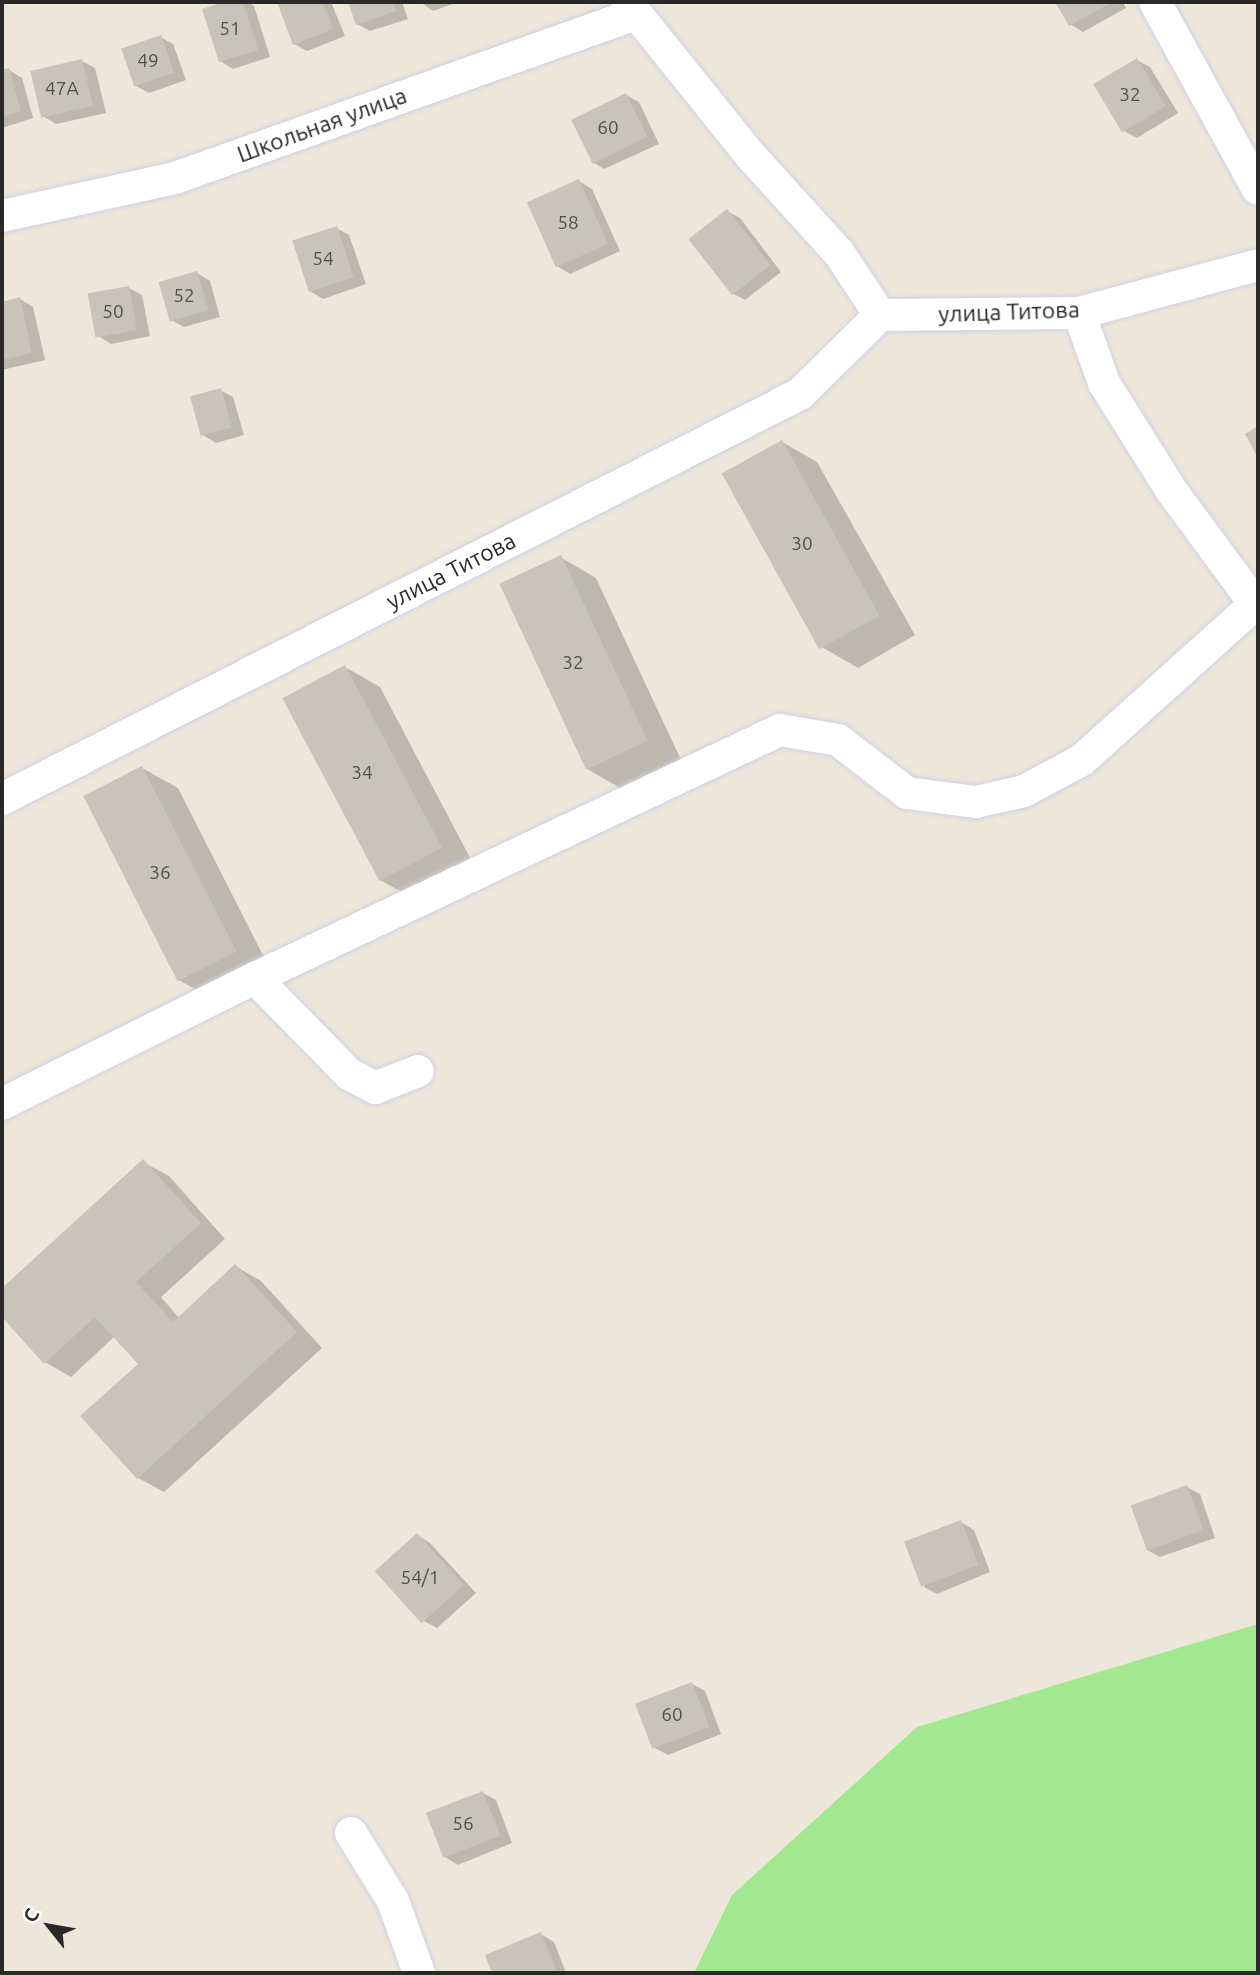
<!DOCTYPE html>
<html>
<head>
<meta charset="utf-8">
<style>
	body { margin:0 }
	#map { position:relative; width:1260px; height:1975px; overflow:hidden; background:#ede7d9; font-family:Ubuntu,sans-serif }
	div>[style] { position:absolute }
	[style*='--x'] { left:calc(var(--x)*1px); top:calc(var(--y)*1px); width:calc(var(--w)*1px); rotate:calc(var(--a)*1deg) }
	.green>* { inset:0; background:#a2e891 }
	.shadow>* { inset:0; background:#0003 }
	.building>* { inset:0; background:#c8c4b9; transform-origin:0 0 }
	.roads { filter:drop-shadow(0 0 2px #cfd0e4) drop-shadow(0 0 2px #cfd0e4) }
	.minor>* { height:32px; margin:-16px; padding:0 16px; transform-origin:16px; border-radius:16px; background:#fff }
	span { translate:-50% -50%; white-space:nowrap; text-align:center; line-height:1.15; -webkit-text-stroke:7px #fff; paint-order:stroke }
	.number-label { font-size:19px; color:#51504d }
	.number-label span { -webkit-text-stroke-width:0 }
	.street-label { font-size:23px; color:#292929 }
	.frame { position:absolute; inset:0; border:4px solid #292929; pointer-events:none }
	.north { position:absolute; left:14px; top:1891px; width:70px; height:70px; -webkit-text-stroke:5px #fff; paint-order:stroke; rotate:301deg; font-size:19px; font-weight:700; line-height:28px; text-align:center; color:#292929 }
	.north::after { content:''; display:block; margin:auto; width:24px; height:32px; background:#292929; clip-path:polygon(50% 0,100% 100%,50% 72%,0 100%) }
</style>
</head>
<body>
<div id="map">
	<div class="green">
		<i style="clip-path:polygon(1258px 1624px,1258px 1973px,694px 1973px,732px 1895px,917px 1727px)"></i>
	</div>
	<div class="shadow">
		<i style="clip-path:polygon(230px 2px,248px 2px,254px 6px,270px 57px,233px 69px,220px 61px,204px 10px)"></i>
		<i style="clip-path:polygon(279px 2px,331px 2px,345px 36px,307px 51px,294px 44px)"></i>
		<i style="clip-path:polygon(349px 2px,402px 2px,408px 19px,370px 31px,357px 24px)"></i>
		<i style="clip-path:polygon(420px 2px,458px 2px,433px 11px)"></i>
		<i style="clip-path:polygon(1057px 2px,1123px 2px,1126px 8px,1083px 32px,1070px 24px)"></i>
		<i style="clip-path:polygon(160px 37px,173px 44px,186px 80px,149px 93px,136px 86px)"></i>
		<i style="clip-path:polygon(1137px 60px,1150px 67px,1178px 113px,1137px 138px,1124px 131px)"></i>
		<i style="clip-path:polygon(82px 61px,95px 68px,106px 113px,56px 124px,43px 116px)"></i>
		<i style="clip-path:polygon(9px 70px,22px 78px,33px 118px,2px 128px,2px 72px)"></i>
		<i style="clip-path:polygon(626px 95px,639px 102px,659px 144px,604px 169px,591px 161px)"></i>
		<i style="clip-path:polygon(579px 181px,592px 189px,620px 251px,570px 274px,557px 266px)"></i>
		<i style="clip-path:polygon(727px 211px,740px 218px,781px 272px,745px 300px,732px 293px)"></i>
		<i style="clip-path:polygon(336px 228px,349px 235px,366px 284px,323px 299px,310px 291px)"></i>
		<i style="clip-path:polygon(197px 273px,210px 281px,220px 317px,184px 327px,171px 320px)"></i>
		<i style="clip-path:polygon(129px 288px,142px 295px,150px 336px,111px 344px,98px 336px)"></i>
		<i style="clip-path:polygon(20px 299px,33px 307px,45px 360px,2px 370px,2px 303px)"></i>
		<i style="clip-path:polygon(220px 390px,233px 397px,244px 435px,216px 443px,203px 435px)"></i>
		<i style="clip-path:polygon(782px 442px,817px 462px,915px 635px,858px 668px,822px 647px)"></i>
		<i style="clip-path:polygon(560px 557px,596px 578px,682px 762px,622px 789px,587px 769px)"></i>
		<i style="clip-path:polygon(345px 667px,380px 687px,476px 869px,416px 900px,380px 880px)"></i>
		<i style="clip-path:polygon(142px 768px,178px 788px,271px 971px,214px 1000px,179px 980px)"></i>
		<i style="clip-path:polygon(143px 1162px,169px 1176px,225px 1239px,161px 1297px,179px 1318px,235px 1266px,261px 1281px,322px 1348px,164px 1492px,138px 1478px,140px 1364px,115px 1336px,71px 1377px,45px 1362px,2px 1314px,2px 1291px)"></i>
		<i style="clip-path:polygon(1187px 1487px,1200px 1494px,1215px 1538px,1160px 1557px,1147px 1550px)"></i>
		<i style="clip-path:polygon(961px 1522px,974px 1530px,990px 1572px,937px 1594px,924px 1587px)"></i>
		<i style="clip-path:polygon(417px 1535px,430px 1543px,476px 1593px,437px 1628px,424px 1621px)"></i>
		<i style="clip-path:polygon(692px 1684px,705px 1691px,721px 1734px,668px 1755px,655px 1748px)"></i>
		<i style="clip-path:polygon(483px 1793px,496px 1800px,512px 1843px,458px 1865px,445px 1857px)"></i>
		<i style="clip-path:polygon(541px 1934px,554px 1942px,566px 1973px,494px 1973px,487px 1956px)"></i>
	</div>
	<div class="building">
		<i style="clip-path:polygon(224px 2px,243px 2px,258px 50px,219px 62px,202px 9px)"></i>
		<i style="clip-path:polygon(277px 2px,322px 2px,333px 29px,293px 45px)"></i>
		<i style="clip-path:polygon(348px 2px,393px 2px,396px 11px,356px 25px)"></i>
		<i style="clip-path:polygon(1055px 2px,1112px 2px,1069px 26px)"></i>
		<i style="left:161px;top:35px;width:40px;height:42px;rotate:71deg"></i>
		<i style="left:1137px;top:58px;width:56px;height:51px;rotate:59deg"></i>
		<i style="left:82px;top:59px;width:48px;height:53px;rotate:77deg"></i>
		<i style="clip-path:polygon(9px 68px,21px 111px,2px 117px,2px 70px)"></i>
		<i style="left:626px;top:93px;width:49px;height:61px;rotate:64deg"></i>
		<i style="left:579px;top:179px;width:71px;height:57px;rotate:66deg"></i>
		<i style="left:727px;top:209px;width:71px;height:49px;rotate:52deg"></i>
		<i style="left:337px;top:226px;width:54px;height:47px;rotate:72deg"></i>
		<i style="left:197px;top:271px;width:41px;height:40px;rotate:74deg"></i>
		<i style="left:129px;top:286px;width:45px;height:42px;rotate:80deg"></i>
		<i style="clip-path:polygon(20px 297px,32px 353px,2px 360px,2px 302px)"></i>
		<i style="left:221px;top:388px;width:41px;height:32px;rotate:75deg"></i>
		<i style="clip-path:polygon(1258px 426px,1258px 458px,1245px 434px)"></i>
		<i style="left:782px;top:440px;width:201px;height:69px;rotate:61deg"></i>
		<i style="left:561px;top:555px;width:205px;height:68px;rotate:65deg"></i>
		<i style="left:345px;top:665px;width:207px;height:71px;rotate:62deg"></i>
		<i style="left:142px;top:766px;width:208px;height:66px;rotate:63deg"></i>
		<i style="clip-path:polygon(143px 1159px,201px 1223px,136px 1282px,173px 1322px,235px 1264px,297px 1332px,137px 1479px,80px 1416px,138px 1364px,95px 1317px,44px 1364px,2px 1317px,2px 1288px)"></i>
		<i style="left:1187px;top:1485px;width:48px;height:60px;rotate:70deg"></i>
		<i style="left:961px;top:1520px;width:48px;height:61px;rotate:69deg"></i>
		<i style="left:417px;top:1533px;width:70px;height:57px;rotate:48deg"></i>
		<i style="left:692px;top:1682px;width:48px;height:61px;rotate:69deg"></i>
		<i style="left:483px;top:1791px;width:48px;height:61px;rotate:69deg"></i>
		<i style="clip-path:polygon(541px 1932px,557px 1973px,492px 1973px,485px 1955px)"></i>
	</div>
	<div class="roads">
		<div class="minor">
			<i style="--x:627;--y:2;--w:196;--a:51.2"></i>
			<i style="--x:750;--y:155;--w:132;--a:47.8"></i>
			<i style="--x:839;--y:253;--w:74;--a:56.5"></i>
			<i style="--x:1155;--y:2;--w:213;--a:61.2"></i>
			<i style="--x:2;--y:216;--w:177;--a:-12.4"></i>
			<i style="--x:175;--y:178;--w:489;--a:-19.6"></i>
			<i style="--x:1079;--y:313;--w:74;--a:70.3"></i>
			<i style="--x:1104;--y:383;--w:126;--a:57.9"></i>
			<i style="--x:1171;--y:490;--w:147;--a:53.6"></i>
			<i style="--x:2;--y:799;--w:895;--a:-26.91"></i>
			<i style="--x:800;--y:394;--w:112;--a:-44.6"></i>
			<i style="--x:880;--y:315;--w:199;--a:-0.6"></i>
			<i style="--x:1079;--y:313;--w:185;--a:-15"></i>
			<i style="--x:255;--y:978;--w:134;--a:45.6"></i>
			<i style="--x:349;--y:1074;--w:30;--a:28"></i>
			<i style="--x:375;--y:1088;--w:46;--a:-21.6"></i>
			<i style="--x:2;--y:1104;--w:283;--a:-26.5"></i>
			<i style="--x:255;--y:978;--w:581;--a:-25.29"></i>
			<i style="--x:780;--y:730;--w:59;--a:9.8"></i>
			<i style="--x:838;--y:740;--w:87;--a:37.5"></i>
			<i style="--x:907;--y:793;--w:70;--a:7.4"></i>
			<i style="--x:976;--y:802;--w:49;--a:-12.9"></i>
			<i style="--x:1024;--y:791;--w:66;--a:-28.1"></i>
			<i style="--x:1082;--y:760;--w:233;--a:-42"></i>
			<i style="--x:351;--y:1833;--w:80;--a:58.3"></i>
			<i style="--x:393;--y:1901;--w:77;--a:70.1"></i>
		</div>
	</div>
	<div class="number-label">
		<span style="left:230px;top:29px">51</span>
		<span style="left:148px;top:61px">49</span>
		<span style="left:62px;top:89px">47А</span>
		<span style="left:1130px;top:95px">32</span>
		<span style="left:608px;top:128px">60</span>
		<span style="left:568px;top:223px">58</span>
		<span style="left:323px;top:259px">54</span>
		<span style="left:184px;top:296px">52</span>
		<span style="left:113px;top:312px">50</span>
		<span style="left:802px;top:544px">30</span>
		<span style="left:573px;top:663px">32</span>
		<span style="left:362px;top:773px">34</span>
		<span style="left:160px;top:873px">36</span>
		<span style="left:420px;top:1578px">54/1</span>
		<span style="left:672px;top:1715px">60</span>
		<span style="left:463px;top:1824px">56</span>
	</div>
	<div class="street-label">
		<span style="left:322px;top:125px;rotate:-20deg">Школьная улица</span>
		<span style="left:1009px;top:312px;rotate:-2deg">улица Титова</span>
		<span style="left:451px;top:571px;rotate:-27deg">улица Титова</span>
	</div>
	<div class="frame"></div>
	<div class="north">С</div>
</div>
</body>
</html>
